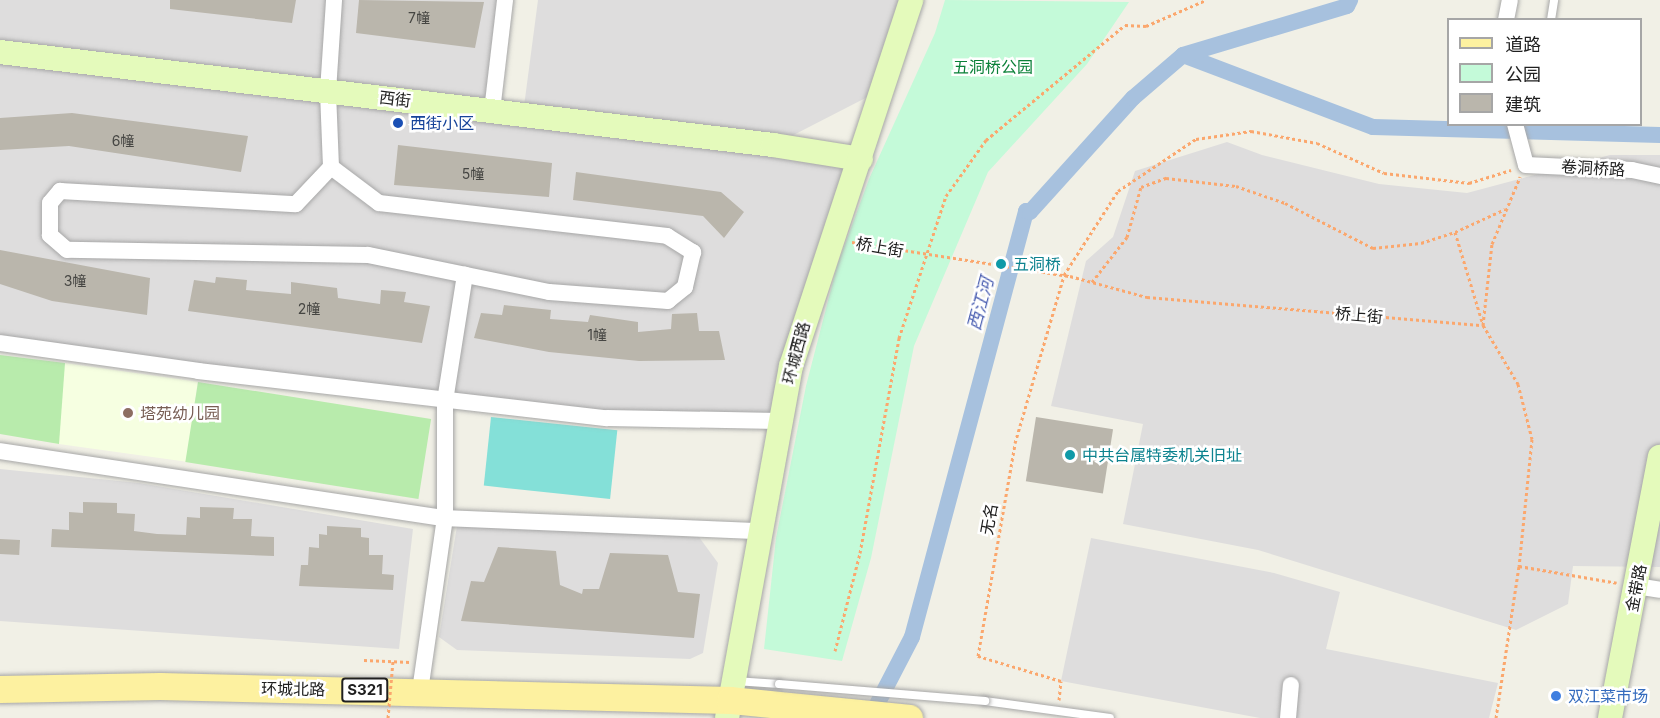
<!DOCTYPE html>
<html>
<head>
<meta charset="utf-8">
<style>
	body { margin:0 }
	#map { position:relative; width:1660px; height:718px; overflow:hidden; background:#f1f0e6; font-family:Inter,"Noto Sans SC",sans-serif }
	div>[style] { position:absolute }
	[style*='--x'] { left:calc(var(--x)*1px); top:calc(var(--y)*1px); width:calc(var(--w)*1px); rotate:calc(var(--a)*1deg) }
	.residential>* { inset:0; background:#dedddd }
	.education>* { inset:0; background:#f6ffe1; transform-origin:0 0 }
	.grass>* { inset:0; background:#b8ebac; transform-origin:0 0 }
	.park>* { inset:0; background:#c4fad9 }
	.pitch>* { inset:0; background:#84e0d8; transform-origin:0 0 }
	.canal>* { height:16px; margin:-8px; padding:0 8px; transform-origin:8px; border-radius:8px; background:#a7c1de }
	.building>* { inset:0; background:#bab6ac; transform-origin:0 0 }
	.path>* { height:3px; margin-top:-1.5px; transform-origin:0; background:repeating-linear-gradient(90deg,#fba76d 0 3px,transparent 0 6px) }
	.roads { filter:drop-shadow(0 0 2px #a7a7a7) drop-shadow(0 0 2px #a7a7a7) }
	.lane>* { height:8px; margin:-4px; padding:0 4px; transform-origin:4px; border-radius:4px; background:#fff }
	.street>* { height:16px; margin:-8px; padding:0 8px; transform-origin:8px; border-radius:8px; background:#fff }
	.secondary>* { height:24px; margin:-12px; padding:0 12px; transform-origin:12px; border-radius:12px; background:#e4fabb }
	.primary>* { height:27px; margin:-13.5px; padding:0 13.5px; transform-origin:13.5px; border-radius:13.5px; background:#fdf1a0 }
	.path-bridge>* { height:3px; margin-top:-1.5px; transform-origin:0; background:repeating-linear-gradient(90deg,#fba76d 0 3px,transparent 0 6px) }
	.bridges { filter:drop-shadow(0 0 2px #a7a7a7) drop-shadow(0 0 2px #a7a7a7) }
	.lane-bridge>* { height:8px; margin:-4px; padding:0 4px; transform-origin:4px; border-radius:4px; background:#fff }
	.dots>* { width:16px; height:16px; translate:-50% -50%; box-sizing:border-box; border:3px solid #fff; border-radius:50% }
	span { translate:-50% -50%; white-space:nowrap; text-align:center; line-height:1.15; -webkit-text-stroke:5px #fff; paint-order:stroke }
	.number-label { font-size:14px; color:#464643 }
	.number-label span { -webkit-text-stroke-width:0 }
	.shield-label span { padding:2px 4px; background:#fff; border:2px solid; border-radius:4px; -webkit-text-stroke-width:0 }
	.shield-label { font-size:15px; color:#202020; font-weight:700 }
	.park-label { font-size:16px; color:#0b8139 }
	.street-label { font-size:16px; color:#202020 }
	.transit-label { font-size:16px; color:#164399 }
	.left { translate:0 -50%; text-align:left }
	.culture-label { font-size:16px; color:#0d838f }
	.education-label { font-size:16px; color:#785e54 }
	.shop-label { font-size:16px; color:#366cbe }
	.water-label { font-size:18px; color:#4b5fb1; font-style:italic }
	.legend { position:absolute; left:1447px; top:18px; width:195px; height:108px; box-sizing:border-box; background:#fff; border:2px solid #a6a6a6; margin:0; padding:8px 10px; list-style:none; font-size:18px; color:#202020 }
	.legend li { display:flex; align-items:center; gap:12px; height:30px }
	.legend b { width:30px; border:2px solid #a6a6a6 }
</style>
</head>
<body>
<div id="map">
	<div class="residential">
		<i style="clip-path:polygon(0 0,505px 0,492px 110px,523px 114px,538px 0,911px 0,883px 89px,774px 145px,861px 159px,779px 421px,607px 418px,0 343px)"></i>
		<i style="clip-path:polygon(1227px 142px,1262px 155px,1379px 184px,1467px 193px,1610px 155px,1660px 155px,1660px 567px,1573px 566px,1568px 604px,1516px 630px,1258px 550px,1123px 524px,1143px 424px,1051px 406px,1086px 261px,1113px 237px,1135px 171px)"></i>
		<i style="clip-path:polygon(0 469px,139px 483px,413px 529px,399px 649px,0 621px)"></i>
		<i style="clip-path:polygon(457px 526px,699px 537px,718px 563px,703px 653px,690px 659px,457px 650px,439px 637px)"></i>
		<i style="clip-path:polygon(1091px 538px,1274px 573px,1340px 592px,1326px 649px,1498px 683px,1489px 718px,1260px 718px,1061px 681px)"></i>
	</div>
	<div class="education">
		<i style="left:65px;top:363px;width:134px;height:81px;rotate:8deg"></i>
	</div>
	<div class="grass">
		<i style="clip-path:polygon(0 355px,65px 363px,59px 444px,0 434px)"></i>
		<i style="left:198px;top:382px;width:236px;height:81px;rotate:9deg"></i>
	</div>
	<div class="park">
		<i style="clip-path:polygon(945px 0,1129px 2px,1087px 64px,988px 172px,914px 346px,871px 558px,842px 661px,764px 649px,776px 538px,806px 386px,837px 266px,869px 179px,935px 33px)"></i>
	</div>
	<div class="pitch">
		<i style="left:491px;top:417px;width:127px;height:69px;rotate:6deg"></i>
	</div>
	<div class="canal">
		<i style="--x:1183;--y:55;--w:203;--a:20.8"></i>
		<i style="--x:1373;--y:127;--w:287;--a:1.6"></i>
		<i style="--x:870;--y:718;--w:91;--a:-62.6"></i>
		<i style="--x:912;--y:637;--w:441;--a:-75"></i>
		<i style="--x:1026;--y:211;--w:4;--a:14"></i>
		<i style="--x:1030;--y:212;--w:154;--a:-47.9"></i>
		<i style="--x:1133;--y:98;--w:66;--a:-40.7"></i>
		<i style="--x:1183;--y:55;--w:171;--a:-16.6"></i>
		<i style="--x:1347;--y:6;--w:7;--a:-63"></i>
	</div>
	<div class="building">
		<i style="clip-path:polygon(170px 0,296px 0,292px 23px,170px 9px)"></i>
		<i style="clip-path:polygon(359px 0,484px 2px,475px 48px,356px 33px)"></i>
		<i style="clip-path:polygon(72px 113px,248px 136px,241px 172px,69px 146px,0 150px,0 118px)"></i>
		<i style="clip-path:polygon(398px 145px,552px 163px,549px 197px,394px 185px)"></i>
		<i style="clip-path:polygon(576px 172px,721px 192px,744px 212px,724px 238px,703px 216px,573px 200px)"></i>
		<i style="clip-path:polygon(0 250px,150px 278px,147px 315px,52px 301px,0 284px)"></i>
		<i style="clip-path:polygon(216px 277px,247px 280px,246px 290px,291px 294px,291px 282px,337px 288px,338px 298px,380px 304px,381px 290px,406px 292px,404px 302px,430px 306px,422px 343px,188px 311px,194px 280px,215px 283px)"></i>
		<i style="clip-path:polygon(504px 305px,551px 310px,550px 319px,588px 322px,590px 315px,638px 322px,638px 332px,671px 329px,672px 314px,697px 313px,699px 331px,719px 331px,725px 360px,639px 361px,549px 352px,474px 338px,481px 313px,502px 315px)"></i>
		<i style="left:1036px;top:417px;width:78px;height:65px;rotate:9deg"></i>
		<i style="clip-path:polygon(83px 502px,117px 503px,117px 513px,135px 514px,134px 531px,157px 534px,186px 535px,187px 517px,200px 518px,200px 507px,234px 508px,233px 519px,252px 519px,251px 536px,274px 537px,274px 556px,51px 547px,52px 529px,69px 530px,69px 512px,83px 513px)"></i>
		<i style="clip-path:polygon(327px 526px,361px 528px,361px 537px,369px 538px,369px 555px,383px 555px,382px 574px,394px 575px,393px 590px,299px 586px,301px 565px,308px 565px,309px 547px,319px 548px,319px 534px,327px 535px)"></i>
		<i style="left:0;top:539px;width:20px;height:15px;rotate:3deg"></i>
		<i style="clip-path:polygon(498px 547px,556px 551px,560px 585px,582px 594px,583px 589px,599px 589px,610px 553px,668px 555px,678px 592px,700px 594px,694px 638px,461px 621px,471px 581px,484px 582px)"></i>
	</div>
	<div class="path">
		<i style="--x:1455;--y:232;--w:55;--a:-24.7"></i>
		<i style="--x:852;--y:242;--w:221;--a:8.9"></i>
		<i style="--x:1070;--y:276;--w:80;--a:15.3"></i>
		<i style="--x:1147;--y:297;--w:337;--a:4.8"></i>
		<i style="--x:1483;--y:325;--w:81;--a:-83.7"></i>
		<i style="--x:1492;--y:244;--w:73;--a:-67.3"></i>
		<i style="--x:1092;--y:282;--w:57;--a:-52.1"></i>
		<i style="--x:1127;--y:237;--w:52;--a:-74.4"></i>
		<i style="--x:1141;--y:187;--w:27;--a:-20"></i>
		<i style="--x:1166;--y:178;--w:70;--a:6.5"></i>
		<i style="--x:1236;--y:186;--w:52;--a:19.1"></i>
		<i style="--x:1285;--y:203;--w:99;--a:27.1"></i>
		<i style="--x:1373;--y:248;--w:48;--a:-5.9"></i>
		<i style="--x:1421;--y:243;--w:36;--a:-18"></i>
		<i style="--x:1455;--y:232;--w:97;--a:73.2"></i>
		<i style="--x:1483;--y:325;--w:69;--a:59.3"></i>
		<i style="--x:1518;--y:384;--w:57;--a:75.7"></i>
		<i style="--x:1532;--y:439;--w:128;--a:95.8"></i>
		<i style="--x:1519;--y:566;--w:99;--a:9.8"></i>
		<i style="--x:835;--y:651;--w:101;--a:-75.7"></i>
		<i style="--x:860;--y:553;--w:219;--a:-79.7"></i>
		<i style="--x:899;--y:338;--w:150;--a:-71.7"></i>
		<i style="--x:946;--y:196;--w:69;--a:-54.5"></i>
		<i style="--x:986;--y:140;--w:180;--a:-39.6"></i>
		<i style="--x:1125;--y:25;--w:21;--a:3"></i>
		<i style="--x:1146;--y:26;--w:65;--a:-23.4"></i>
		<i style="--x:364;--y:660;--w:46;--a:2.5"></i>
		<i style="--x:1059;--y:700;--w:19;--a:-84"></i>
		<i style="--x:1061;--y:681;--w:87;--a:-163.2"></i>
		<i style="--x:978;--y:656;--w:216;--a:-80.1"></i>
		<i style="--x:1015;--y:443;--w:175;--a:-73.7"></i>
		<i style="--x:1064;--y:275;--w:100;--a:-57.3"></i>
		<i style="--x:1118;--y:191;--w:94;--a:-33.7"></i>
		<i style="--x:1196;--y:139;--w:56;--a:-8.3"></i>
		<i style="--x:1251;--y:131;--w:67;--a:10.3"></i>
		<i style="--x:1317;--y:143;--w:73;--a:24.1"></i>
		<i style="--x:1384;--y:173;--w:86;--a:6.7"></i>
		<i style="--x:1469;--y:183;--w:44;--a:-17.2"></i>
		<i style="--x:1496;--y:718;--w:154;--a:-81.4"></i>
	</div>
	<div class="roads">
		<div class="lane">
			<i style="--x:1551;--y:20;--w:20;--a:-81"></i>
			<i style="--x:735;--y:681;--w:44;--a:3.9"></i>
			<i style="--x:985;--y:701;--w:126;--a:7.7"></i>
		</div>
		<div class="street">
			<i style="--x:1506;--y:20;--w:20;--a:-79"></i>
			<i style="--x:492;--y:111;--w:112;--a:-83.3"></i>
			<i style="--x:1515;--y:124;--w:42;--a:75"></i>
			<i style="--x:1526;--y:165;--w:106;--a:2.7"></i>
			<i style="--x:1632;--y:170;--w:29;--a:12"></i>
			<i style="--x:331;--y:167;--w:60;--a:36.9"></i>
			<i style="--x:379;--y:203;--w:290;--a:6.5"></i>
			<i style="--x:667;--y:236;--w:31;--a:32"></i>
			<i style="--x:693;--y:252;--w:36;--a:103"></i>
			<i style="--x:685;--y:287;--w:22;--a:141"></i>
			<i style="--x:668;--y:301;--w:119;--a:-175.7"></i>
			<i style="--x:549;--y:292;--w:185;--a:-168.4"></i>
			<i style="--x:368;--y:255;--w:301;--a:-179"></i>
			<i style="--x:67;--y:250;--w:23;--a:-139"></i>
			<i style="--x:50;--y:235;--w:32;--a:-90"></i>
			<i style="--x:50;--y:203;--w:16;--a:-50"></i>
			<i style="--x:60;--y:191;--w:236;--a:3.2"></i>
			<i style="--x:296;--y:204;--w:51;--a:-46.6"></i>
			<i style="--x:331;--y:167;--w:76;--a:-92.3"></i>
			<i style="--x:328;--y:91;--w:91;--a:-86.2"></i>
			<i style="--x:0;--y:343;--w:200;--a:8"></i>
			<i style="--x:198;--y:371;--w:412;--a:6.6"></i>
			<i style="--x:607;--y:418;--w:172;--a:1"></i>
			<i style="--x:0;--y:451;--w:450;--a:8.6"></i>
			<i style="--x:445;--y:518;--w:314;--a:2.4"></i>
			<i style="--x:1636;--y:586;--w:24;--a:9"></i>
			<i style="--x:420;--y:691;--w:175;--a:-81.8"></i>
			<i style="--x:445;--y:518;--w:117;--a:-90"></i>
			<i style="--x:445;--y:401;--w:128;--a:-81"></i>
			<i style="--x:1288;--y:718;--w:33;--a:-85"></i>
		</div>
		<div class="secondary">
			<i style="--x:0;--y:52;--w:779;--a:6.86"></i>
			<i style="--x:773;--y:145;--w:89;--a:9"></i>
			<i style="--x:727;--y:718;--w:358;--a:-79.7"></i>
			<i style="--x:791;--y:366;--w:385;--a:-71.8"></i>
			<i style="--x:1610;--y:718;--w:266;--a:-79.2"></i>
		</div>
		<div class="primary">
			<i style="--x:0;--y:689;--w:160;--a:-1.1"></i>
			<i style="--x:160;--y:686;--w:570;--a:1.41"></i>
			<i style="--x:730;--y:700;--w:180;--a:5.7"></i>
		</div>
	</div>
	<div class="path-bridge">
		<i style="--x:388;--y:718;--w:57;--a:-85"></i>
	</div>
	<div class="bridges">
		<div class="lane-bridge">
			<i style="--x:779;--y:684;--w:207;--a:4.7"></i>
		</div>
	</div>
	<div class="dots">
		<i style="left:398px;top:123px;background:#1a4fb4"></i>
		<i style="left:1001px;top:264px;background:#0f9aa8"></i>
		<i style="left:128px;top:413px;background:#8d6e63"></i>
		<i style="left:1070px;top:455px;background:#0f9aa8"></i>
		<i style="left:1556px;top:696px;background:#3f7fe0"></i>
	</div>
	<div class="number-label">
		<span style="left:419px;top:18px">7幢</span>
		<span style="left:123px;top:141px">6幢</span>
		<span style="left:473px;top:174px">5幢</span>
		<span style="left:75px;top:281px">3幢</span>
		<span style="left:309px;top:309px">2幢</span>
		<span style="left:597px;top:335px">1幢</span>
	</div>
	<div class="shield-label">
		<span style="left:365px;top:690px">S321</span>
	</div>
	<div class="park-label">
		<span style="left:993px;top:67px">五洞桥公园</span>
	</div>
	<div class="street-label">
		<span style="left:395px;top:99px;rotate:7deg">西街</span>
		<span style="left:1593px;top:168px;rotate:3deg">卷洞桥路</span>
		<span style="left:880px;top:247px;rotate:10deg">桥上街</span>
		<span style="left:1359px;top:315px;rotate:5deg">桥上街</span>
		<span style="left:796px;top:353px;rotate:-75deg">环城西路</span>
		<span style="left:989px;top:519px;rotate:-80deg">无名</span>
		<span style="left:1636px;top:588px;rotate:-79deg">金带路</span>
		<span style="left:293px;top:689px;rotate:1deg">环城北路</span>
	</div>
	<div class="transit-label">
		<span class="left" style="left:410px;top:123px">西街小区</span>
	</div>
	<div class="culture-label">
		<span class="left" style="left:1013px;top:264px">五洞桥</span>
		<span class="left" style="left:1082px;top:455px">中共台属特委机关旧址</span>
	</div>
	<div class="education-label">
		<span class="left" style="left:140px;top:413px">塔苑幼儿园</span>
	</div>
	<div class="shop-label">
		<span class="left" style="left:1568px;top:696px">双江菜市场</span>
	</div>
	<div class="water-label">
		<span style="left:981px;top:304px;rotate:-75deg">西江河</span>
	</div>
	<ul class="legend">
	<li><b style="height:8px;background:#fdf1a0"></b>道路</li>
	<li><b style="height:16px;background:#c4fad9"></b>公园</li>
	<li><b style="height:16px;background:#bab6ac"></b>建筑</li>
	</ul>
</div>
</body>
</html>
